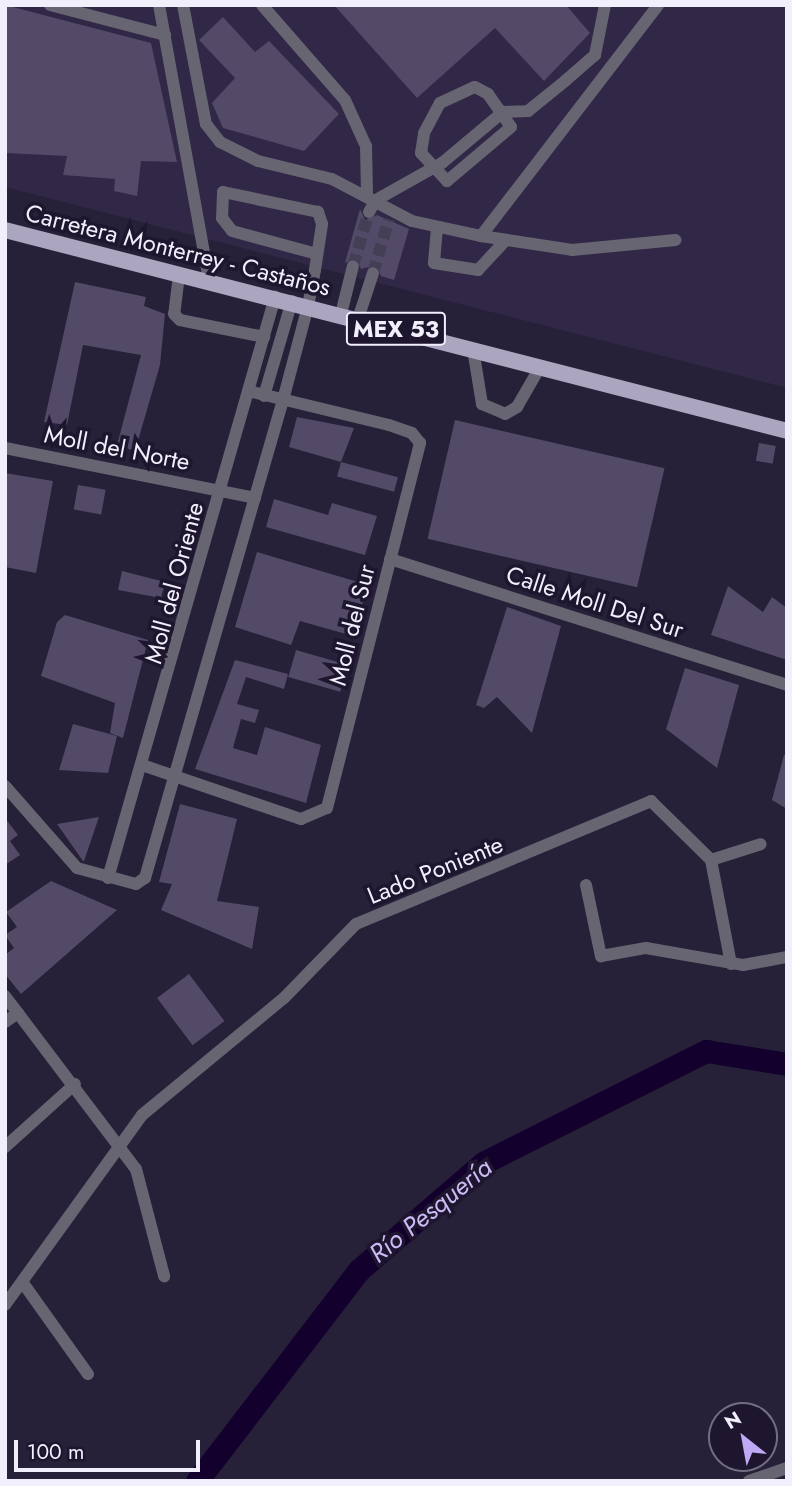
<!DOCTYPE html>
<html>
<head>
<meta charset="utf-8">
<style>
	body { margin:0 }
	#map { position:relative; width:792px; height:1486px; overflow:hidden; background:#272039; font-family:Jost,sans-serif }
	div>[style] { position:absolute }
	[style*='--x'] { left:calc(var(--x)*1px); top:calc(var(--y)*1px); width:calc(var(--w)*1px); rotate:calc(var(--a)*1deg) }
	.built>* { inset:0; background:#312746 }
	.river>* { height:23px; margin:-11.5px; padding:0 11.5px; transform-origin:11.5px; border-radius:11.5px; background:#13002c }
	.building>* { inset:0; background:#524a66; transform-origin:0 0 }
	.minor-tunnel>* { height:12px; margin-top:-6px; transform-origin:0; background:repeating-linear-gradient(90deg,#453f56 0 12px,transparent 0 18px) }
	.minor>* { height:12px; margin:-6px; padding:0 6px; transform-origin:6px; border-radius:6px; background:#686572 }
	.major>* { height:16px; margin:-8px; padding:0 8px; transform-origin:8px; border-radius:8px; background:#aca5c0 }
	span { translate:-50% -50%; white-space:nowrap; text-align:center; line-height:1.15; -webkit-text-stroke:7px #1e162e; paint-order:stroke }
	.shield-label span { padding:2px 5px; background:#1e162e; border:2px solid; border-radius:5px; -webkit-text-stroke-width:0 }
	.shield-label { font-size:23px; color:#f2effd; font-weight:700 }
	.street-label { font-size:24px; color:#f2effd }
	.water-label { font-size:26px; color:#cbbbf6; font-style:italic }
	.frame { position:absolute; inset:0; border:7px solid #f2effd; pointer-events:none }
	.north { position:absolute; left:708px; top:1402px; width:70px; height:70px; box-sizing:border-box; background:#1e162e; border:2px solid #736d81; border-radius:50%; rotate:329deg; font-size:19px; font-weight:700; line-height:28px; text-align:center; color:#f2effd }
	.north::after { content:''; display:block; margin:auto; width:24px; height:32px; background:#bfa9f4; clip-path:polygon(50% 0,100% 100%,50% 72%,0 100%) }
	.scale { position:absolute; left:14px; top:1440px; width:186px; height:32px; box-sizing:border-box; border:4px solid #f2effd; border-top:0; padding-left:9px; font-size:21px; line-height:24px; white-space:nowrap; color:#f2effd; -webkit-text-stroke:5px #1e162e; paint-order:stroke }
</style>
</head>
<body>
<div id="map">
	<div class="built">
		<i style="clip-path:polygon(5px 5px,787px 5px,787px 388px,5px 187px)"></i>
	</div>
	<div class="river">
		<i style="--x:197;--y:1481;--w:266;--a:-52.5"></i>
		<i style="--x:359;--y:1270;--w:164;--a:-40.8"></i>
		<i style="--x:483;--y:1163;--w:250;--a:-26.7"></i>
		<i style="--x:706;--y:1051;--w:82;--a:9.1"></i>
	</div>
	<div class="building">
		<i style="clip-path:polygon(5px 5px,151px 43px,177px 162px,141px 161px,137px 196px,114px 191px,115px 179px,63px 175px,67px 156px,5px 153px)"></i>
		<i style="clip-path:polygon(334px 5px,566px 5px,590px 33px,544px 81px,495px 28px,417px 98px)"></i>
		<i style="clip-path:polygon(223px 17px,255px 52px,269px 41px,339px 114px,304px 151px,223px 128px,212px 103px,235px 78px,199px 40px)"></i>
		<i style="clip-path:polygon(360px 209px,365px 220px,377px 215px,409px 229px,394px 280px,381px 276px,376px 265px,361px 269px,356px 258px,345px 263px)"></i>
		<i style="clip-path:polygon(75px 282px,146px 297px,144px 306px,165px 314px,160px 365px,135px 451px,117px 445px,141px 355px,83px 345px,67px 425px,44px 422px)"></i>
		<i style="clip-path:polygon(297px 417px,354px 428px,341px 462px,289px 447px)"></i>
		<i style="left:455px;top:420px;width:215px;height:122px;rotate:13deg"></i>
		<i style="left:759px;top:443px;width:17px;height:18px;rotate:10deg"></i>
		<i style="left:341px;top:462px;width:59px;height:15px;rotate:15deg"></i>
		<i style="clip-path:polygon(5px 473px,53px 481px,36px 573px,5px 567px)"></i>
		<i style="left:78px;top:485px;width:28px;height:25px;rotate:10deg"></i>
		<i style="clip-path:polygon(274px 499px,328px 515px,332px 503px,377px 516px,365px 555px,266px 527px)"></i>
		<i style="clip-path:polygon(257px 552px,368px 585px,353px 636px,300px 621px,291px 645px,235px 627px)"></i>
		<i style="clip-path:polygon(122px 571px,165px 582px,161px 598px,118px 590px)"></i>
		<i style="clip-path:polygon(728px 586px,763px 612px,772px 597px,787px 608px,787px 660px,711px 635px)"></i>
		<i style="clip-path:polygon(507px 607px,561px 626px,532px 733px,497px 697px,484px 708px,476px 705px)"></i>
		<i style="clip-path:polygon(65px 615px,148px 640px,123px 738px,110px 733px,115px 703px,41px 676px,57px 622px)"></i>
		<i style="left:296px;top:650px;width:54px;height:28px;rotate:16deg"></i>
		<i style="clip-path:polygon(235px 660px,288px 674px,284px 689px,246px 677px,237px 704px,259px 710px,255px 723px,241px 719px,233px 748px,257px 755px,265px 727px,321px 745px,306px 803px,195px 769px)"></i>
		<i style="clip-path:polygon(685px 668px,739px 685px,717px 768px,666px 729px)"></i>
		<i style="clip-path:polygon(73px 724px,117px 736px,108px 773px,59px 770px)"></i>
		<i style="clip-path:polygon(784px 755px,787px 756px,787px 809px,772px 800px)"></i>
		<i style="clip-path:polygon(180px 804px,237px 819px,217px 901px,259px 907px,252px 949px,161px 910px,172px 884px,159px 882px)"></i>
		<i style="clip-path:polygon(99px 817px,84px 861px,83px 861px,57px 824px)"></i>
		<i style="clip-path:polygon(5px 818px,18px 835px,10px 841px,20px 855px,5px 865px)"></i>
		<i style="clip-path:polygon(51px 881px,117px 910px,21px 994px,5px 974px,5px 955px,14px 948px,5px 935px,17px 927px,6px 912px)"></i>
		<i style="left:189px;top:974px;width:59px;height:40px;rotate:53deg"></i>
	</div>
	<div class="minor-tunnel">
		<i style="--x:353;--y:266;--w:56;--a:-73.5"></i>
		<i style="--x:373;--y:273;--w:56;--a:-73.5"></i>
	</div>
	<div class="minor">
		<i style="--x:50;--y:5;--w:119;--a:14.6"></i>
		<i style="--x:159;--y:5;--w:280;--a:79.7"></i>
		<i style="--x:183;--y:5;--w:121;--a:79.1"></i>
		<i style="--x:206;--y:124;--w:23;--a:52"></i>
		<i style="--x:220;--y:142;--w:42;--a:26.6"></i>
		<i style="--x:258;--y:161;--w:76;--a:13.7"></i>
		<i style="--x:332;--y:179;--w:90;--a:27.7"></i>
		<i style="--x:412;--y:221;--w:71;--a:12.3"></i>
		<i style="--x:481;--y:236;--w:291;--a:-52.5"></i>
		<i style="--x:262;--y:5;--w:126;--a:48.9"></i>
		<i style="--x:345;--y:100;--w:51;--a:65.5"></i>
		<i style="--x:366;--y:146;--w:48;--a:88.8"></i>
		<i style="--x:475;--y:87;--w:15;--a:28"></i>
		<i style="--x:488;--y:94;--w:40;--a:55.1"></i>
		<i style="--x:511;--y:127;--w:84;--a:139.8"></i>
		<i style="--x:447;--y:181;--w:38;--a:-133"></i>
		<i style="--x:421;--y:153;--w:20;--a:-81"></i>
		<i style="--x:424;--y:133;--w:34;--a:-62"></i>
		<i style="--x:440;--y:103;--w:38;--a:-25"></i>
		<i style="--x:369;--y:212;--w:14;--a:-60"></i>
		<i style="--x:376;--y:200;--w:76;--a:-29.3"></i>
		<i style="--x:442;--y:163;--w:80;--a:-39.9"></i>
		<i style="--x:503;--y:112;--w:25;--a:-2"></i>
		<i style="--x:528;--y:111;--w:48;--a:-39"></i>
		<i style="--x:565;--y:81;--w:40;--a:-41"></i>
		<i style="--x:595;--y:55;--w:51;--a:-78.7"></i>
		<i style="--x:437;--y:228;--w:35;--a:95"></i>
		<i style="--x:434;--y:263;--w:45;--a:9"></i>
		<i style="--x:478;--y:270;--w:38;--a:-47"></i>
		<i style="--x:481;--y:236;--w:92;--a:8.7"></i>
		<i style="--x:572;--y:250;--w:104;--a:-5.5"></i>
		<i style="--x:179;--y:275;--w:39;--a:97"></i>
		<i style="--x:174;--y:314;--w:8;--a:45"></i>
		<i style="--x:180;--y:320;--w:86;--a:11.4"></i>
		<i style="--x:341;--y:314;--w:49;--a:-76"></i>
		<i style="--x:358;--y:319;--w:48;--a:-71.9"></i>
		<i style="--x:473;--y:349;--w:56;--a:80.7"></i>
		<i style="--x:482;--y:404;--w:25;--a:23"></i>
		<i style="--x:505;--y:414;--w:14;--a:-30"></i>
		<i style="--x:517;--y:407;--w:46;--a:-60.1"></i>
		<i style="--x:264;--y:396;--w:99;--a:-73.6"></i>
		<i style="--x:5;--y:448;--w:255;--a:11.3"></i>
		<i style="--x:390;--y:559;--w:417;--a:17.6"></i>
		<i style="--x:145;--y:766;--w:165;--a:18.8"></i>
		<i style="--x:301;--y:819;--w:28;--a:-23"></i>
		<i style="--x:327;--y:808;--w:377;--a:-75.7"></i>
		<i style="--x:420;--y:443;--w:13;--a:-129"></i>
		<i style="--x:412;--y:433;--w:24;--a:-161"></i>
		<i style="--x:389;--y:425;--w:145;--a:-166.4"></i>
		<i style="--x:5;--y:786;--w:109;--a:48.7"></i>
		<i style="--x:77;--y:868;--w:61;--a:15.2"></i>
		<i style="--x:136;--y:884;--w:11;--a:-34"></i>
		<i style="--x:145;--y:878;--w:498;--a:-73.9"></i>
		<i style="--x:283;--y:400;--w:97;--a:-75.1"></i>
		<i style="--x:308;--y:306;--w:37;--a:-79"></i>
		<i style="--x:315;--y:270;--w:47;--a:-81.3"></i>
		<i style="--x:322;--y:224;--w:13;--a:-108"></i>
		<i style="--x:318;--y:212;--w:97;--a:-168.1"></i>
		<i style="--x:223;--y:192;--w:26;--a:92"></i>
		<i style="--x:222;--y:218;--w:16;--a:52"></i>
		<i style="--x:232;--y:231;--w:88;--a:15.1"></i>
		<i style="--x:711;--y:860;--w:52;--a:-17.7"></i>
		<i style="--x:108;--y:878;--w:605;--a:-73.96"></i>
		<i style="--x:586;--y:885;--w:73;--a:78.1"></i>
		<i style="--x:601;--y:956;--w:46;--a:-10.1"></i>
		<i style="--x:646;--y:948;--w:98;--a:9.9"></i>
		<i style="--x:743;--y:965;--w:45;--a:-10.3"></i>
		<i style="--x:5;--y:996;--w:217;--a:52.9"></i>
		<i style="--x:136;--y:1169;--w:111;--a:75.3"></i>
		<i style="--x:5;--y:1022;--w:16;--a:-35"></i>
		<i style="--x:5;--y:1147;--w:94;--a:-42"></i>
		<i style="--x:23;--y:1283;--w:112;--a:54.5"></i>
		<i style="--x:5;--y:1305;--w:234;--a:-54.2"></i>
		<i style="--x:142;--y:1115;--w:184;--a:-39.5"></i>
		<i style="--x:284;--y:998;--w:103;--a:-45.8"></i>
		<i style="--x:356;--y:924;--w:320;--a:-22.6"></i>
		<i style="--x:651;--y:801;--w:84;--a:44.5"></i>
		<i style="--x:711;--y:860;--w:106;--a:79.1"></i>
		<i style="--x:749;--y:1481;--w:40;--a:-18.9"></i>
	</div>
	<div class="major">
		<i style="--x:5;--y:230;--w:807;--a:14.41"></i>
	</div>
	<div class="shield-label">
		<span style="left:396px;top:329px">MEX 53</span>
	</div>
	<div class="street-label">
		<span style="left:178px;top:250px;rotate:14deg">Carretera Monterrey - Castaños</span>
		<span style="left:117px;top:448px;rotate:11deg">Moll del Norte</span>
		<span style="left:174px;top:583px;rotate:-75deg">Moll del Oriente</span>
		<span style="left:595px;top:602px;rotate:18deg">Calle Moll Del Sur</span>
		<span style="left:352px;top:625px;rotate:-76deg">Moll del Sur</span>
		<span style="left:435px;top:870px;rotate:-22deg">Lado Poniente</span>
	</div>
	<div class="water-label">
		<span style="left:431px;top:1211px;rotate:-39deg">Río Pesquería</span>
	</div>
	<div class="frame"></div>
	<div class="north">N</div>
	<div class="scale">100 m</div>
</div>
</body>
</html>
